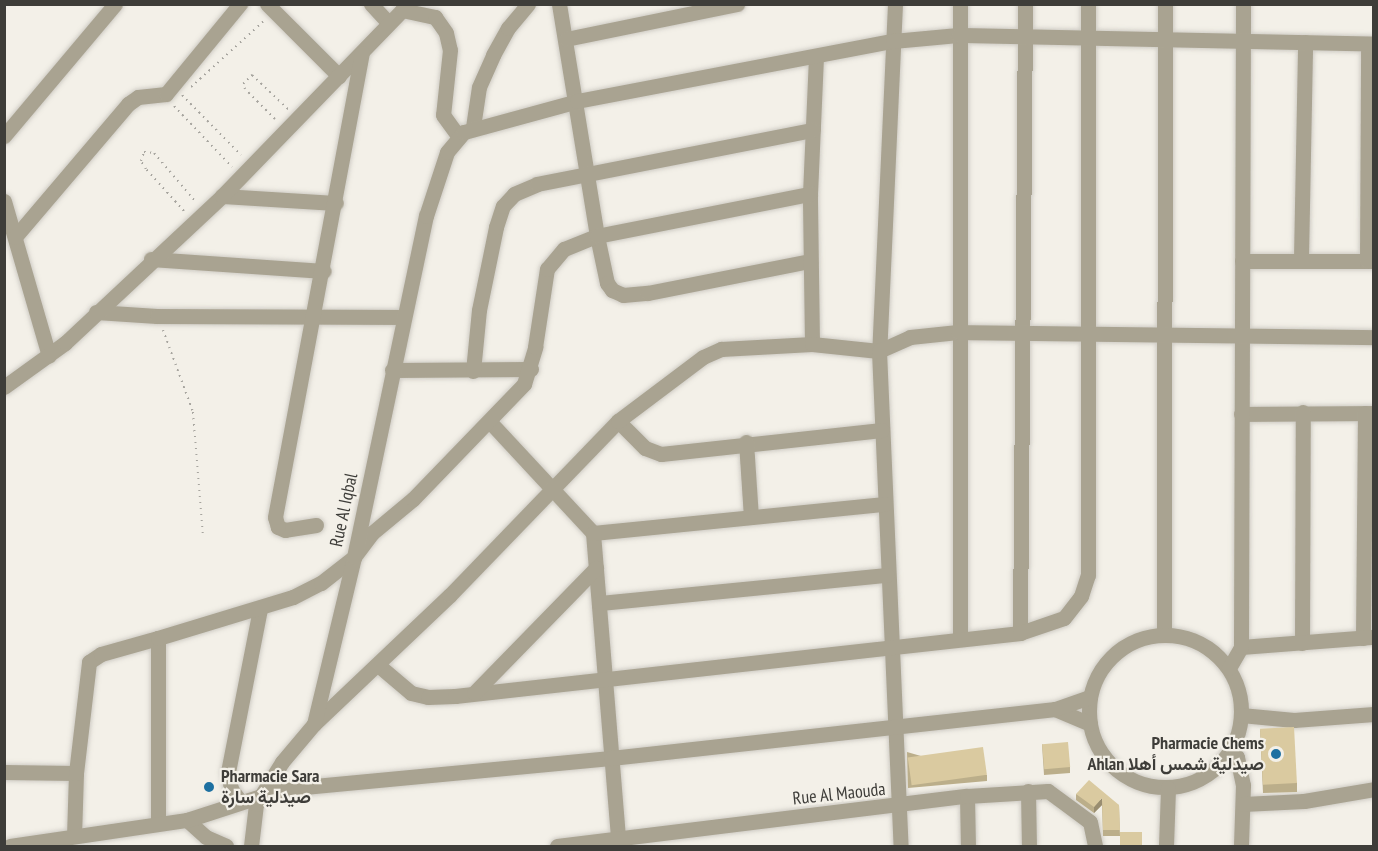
<!DOCTYPE html>
<html>
<head>
<meta charset="utf-8">
<style>
	body { margin:0 }
	#map { position:relative; width:1378px; height:851px; overflow:hidden; background:#f3f0e8; font-family:"PT Sans Narrow",Vazirmatn,sans-serif }
	div>[style] { position:absolute }
	[style*='--x'] { left:calc(var(--x)*1px); top:calc(var(--y)*1px); width:calc(var(--w)*1px); rotate:calc(var(--a)*1deg) }
	.path>* { height:2px; margin-top:-1px; transform-origin:0; background:repeating-linear-gradient(90deg,#a7a59f 0 1.5px,transparent 0 6px) }
	.roads { filter:drop-shadow(0 0 2px #cfccc5) drop-shadow(0 0 2px #cfccc5) }
	.minor>* { height:15px; margin:-7.5px; padding:0 7.5px; transform-origin:7.5px; border-radius:7.5px; background:#a9a391 }
	.minor>.ring { margin:-7.5px; padding:0; box-sizing:content-box; background:none; border:15px solid #a9a391; border-radius:50% }
	.wall>* { inset:0; background:#bbae8a }
	.shaded-wall>* { inset:0; background:#998d70 }
	.building>* { inset:0; background:#dacaa0; transform-origin:0 0 }
	.dots>* { width:16px; height:16px; translate:-50% -50%; box-sizing:border-box; border:3px solid #f3f0e8; border-radius:50% }
	span { translate:-50% -50%; white-space:nowrap; text-align:center; line-height:1.15; -webkit-text-stroke:4.5px #f3f0e8; paint-order:stroke }
	.street-label { font-size:18px; color:#3e3d39 }
	.poi-label { font-size:18px; color:#3e3d39; font-weight:700 }
	.right { translate:-100% -50%; text-align:right }
	.left { translate:0 -50%; text-align:left }
	.frame { position:absolute; inset:0; border:6px solid #3e3d39; pointer-events:none }
</style>
</head>
<body>
<div id="map">
	<div class="path">
		<i style="--x:191;--y:87;--w:100;--a:-42.2"></i>
		<i style="--x:182;--y:95;--w:84;--a:45.5"></i>
		<i style="--x:174;--y:106;--w:84;--a:46.4"></i>
		<i style="--x:275;--y:119;--w:42;--a:-135"></i>
		<i style="--x:245;--y:89;--w:5;--a:-112"></i>
		<i style="--x:243;--y:84;--w:13;--a:-45"></i>
		<i style="--x:252;--y:75;--w:50;--a:43.4"></i>
		<i style="--x:184;--y:211;--w:57;--a:-132.1"></i>
		<i style="--x:146;--y:169;--w:9;--a:-122"></i>
		<i style="--x:141;--y:161;--w:9;--a:-72"></i>
		<i style="--x:144;--y:152;--w:10;--a:6"></i>
		<i style="--x:154;--y:153;--w:63;--a:49.5"></i>
		<i style="--x:163;--y:330;--w:87;--a:69.9"></i>
		<i style="--x:193;--y:412;--w:125;--a:85.4"></i>
	</div>
	<div class="roads">
		<div class="minor">
			<i style="--x:267;--y:4;--w:102;--a:45"></i>
			<i style="--x:371;--y:4;--w:26;--a:47"></i>
			<i style="--x:559;--y:4;--w:235;--a:80.7"></i>
			<i style="--x:597;--y:236;--w:48;--a:78"></i>
			<i style="--x:607;--y:283;--w:9;--a:54"></i>
			<i style="--x:612;--y:290;--w:12;--a:24"></i>
			<i style="--x:623;--y:295;--w:25;--a:-5"></i>
			<i style="--x:648;--y:293;--w:165;--a:-11.2"></i>
			<i style="--x:895;--y:4;--w:347;--a:92.6"></i>
			<i style="--x:879;--y:351;--w:495;--a:87.5"></i>
			<i style="--x:960;--y:4;--w:634;--a:90"></i>
			<i style="--x:566;--y:39;--w:175;--a:-11.6"></i>
			<i style="--x:473;--y:127;--w:40;--a:-81.5"></i>
			<i style="--x:479;--y:87;--w:35;--a:-66"></i>
			<i style="--x:493;--y:55;--w:31;--a:-61"></i>
			<i style="--x:508;--y:28;--w:31;--a:-50"></i>
			<i style="--x:4;--y:136;--w:172;--a:-49.9"></i>
			<i style="--x:222;--y:196;--w:114;--a:3.5"></i>
			<i style="--x:4;--y:201;--w:161;--a:73.8"></i>
			<i style="--x:15;--y:237;--w:175;--a:-49.6"></i>
			<i style="--x:128;--y:104;--w:12;--a:-35"></i>
			<i style="--x:138;--y:97;--w:28;--a:-6"></i>
			<i style="--x:166;--y:94;--w:117;--a:-50.6"></i>
			<i style="--x:1301;--y:258;--w:216;--a:-88.9"></i>
			<i style="--x:151;--y:259;--w:173;--a:4"></i>
			<i style="--x:1242;--y:261;--w:132;--a:0"></i>
			<i style="--x:1367;--y:261;--w:217;--a:-89.7"></i>
			<i style="--x:96;--y:312;--w:61;--a:3.8"></i>
			<i style="--x:157;--y:316;--w:246;--a:0.2"></i>
			<i style="--x:812;--y:344;--w:150;--a:-90.8"></i>
			<i style="--x:810;--y:194;--w:136;--a:-87.5"></i>
			<i style="--x:392;--y:370;--w:139;--a:-0.4"></i>
			<i style="--x:473;--y:371;--w:61;--a:-84.4"></i>
			<i style="--x:479;--y:310;--w:85;--a:-78.4"></i>
			<i style="--x:496;--y:227;--w:22;--a:-72"></i>
			<i style="--x:503;--y:206;--w:16;--a:-47"></i>
			<i style="--x:514;--y:194;--w:25;--a:-23"></i>
			<i style="--x:537;--y:184;--w:281;--a:-11.1"></i>
			<i style="--x:4;--y:387;--w:75;--a:-35.8"></i>
			<i style="--x:65;--y:343;--w:215;--a:-43.1"></i>
			<i style="--x:222;--y:196;--w:259;--a:-45.9"></i>
			<i style="--x:402;--y:10;--w:34;--a:12"></i>
			<i style="--x:435;--y:17;--w:19;--a:55"></i>
			<i style="--x:446;--y:33;--w:17;--a:77"></i>
			<i style="--x:450;--y:50;--w:65;--a:96.1"></i>
			<i style="--x:443;--y:115;--w:27;--a:54"></i>
			<i style="--x:1241;--y:414;--w:132;--a:-0.4"></i>
			<i style="--x:618;--y:421;--w:38;--a:45"></i>
			<i style="--x:645;--y:448;--w:17;--a:21"></i>
			<i style="--x:661;--y:454;--w:222;--a:-6.2"></i>
			<i style="--x:490;--y:422;--w:151;--a:47.1"></i>
			<i style="--x:593;--y:533;--w:314;--a:85.3"></i>
			<i style="--x:746;--y:442;--w:75;--a:86.2"></i>
			<i style="--x:316;--y:525;--w:31;--a:171"></i>
			<i style="--x:285;--y:530;--w:8;--a:-157"></i>
			<i style="--x:278;--y:527;--w:10;--a:-107"></i>
			<i style="--x:275;--y:517;--w:472;--a:-79.4"></i>
			<i style="--x:593;--y:533;--w:293;--a:-5.7"></i>
			<i style="--x:600;--y:603;--w:288;--a:-5.6"></i>
			<i style="--x:1020;--y:633;--w:629;--a:-89.54"></i>
			<i style="--x:1164;--y:634;--w:630;--a:-89.91"></i>
			<i class="ring" style="left:1089px;top:635px;width:137px;height:137px"></i>
			<i style="--x:1363;--y:638;--w:225;--a:-89.5"></i>
			<i style="--x:1302;--y:643;--w:231;--a:-89.8"></i>
			<i style="--x:1241;--y:647;--w:130;--a:-4.4"></i>
			<i style="--x:378;--y:665;--w:43;--a:40.3"></i>
			<i style="--x:411;--y:693;--w:17;--a:13"></i>
			<i style="--x:428;--y:697;--w:27;--a:-2"></i>
			<i style="--x:455;--y:696;--w:569;--a:-6.36"></i>
			<i style="--x:1020;--y:633;--w:46;--a:-18.8"></i>
			<i style="--x:1064;--y:618;--w:28;--a:-52"></i>
			<i style="--x:1081;--y:596;--w:22;--a:-72"></i>
			<i style="--x:1088;--y:575;--w:571;--a:-90"></i>
			<i style="--x:1229;--y:668;--w:24;--a:-60"></i>
			<i style="--x:1241;--y:647;--w:643;--a:-89.82"></i>
			<i style="--x:474;--y:693;--w:175;--a:-45.7"></i>
			<i style="--x:1055;--y:709;--w:38;--a:23"></i>
			<i style="--x:1241;--y:715;--w:53;--a:5.4"></i>
			<i style="--x:1294;--y:720;--w:80;--a:-4.3"></i>
			<i style="--x:314;--y:724;--w:187;--a:-43.5"></i>
			<i style="--x:450;--y:595;--w:242;--a:-46"></i>
			<i style="--x:618;--y:421;--w:106;--a:-37"></i>
			<i style="--x:703;--y:357;--w:20;--a:-24"></i>
			<i style="--x:721;--y:349;--w:91;--a:-3.1"></i>
			<i style="--x:812;--y:344;--w:67;--a:6"></i>
			<i style="--x:879;--y:351;--w:34;--a:-24"></i>
			<i style="--x:910;--y:337;--w:48;--a:-5.9"></i>
			<i style="--x:958;--y:332;--w:416;--a:0.7"></i>
			<i style="--x:1231;--y:749;--w:10;--a:53"></i>
			<i style="--x:1237;--y:757;--w:29;--a:78"></i>
			<i style="--x:1243;--y:785;--w:61;--a:91.9"></i>
			<i style="--x:4;--y:772;--w:72;--a:0.8"></i>
			<i style="--x:76;--y:773;--w:62;--a:91.8"></i>
			<i style="--x:76;--y:773;--w:112;--a:-83.3"></i>
			<i style="--x:89;--y:662;--w:14;--a:-34"></i>
			<i style="--x:101;--y:654;--w:59;--a:-15.7"></i>
			<i style="--x:1028;--y:791;--w:55;--a:89"></i>
			<i style="--x:967;--y:796;--w:50;--a:88.9"></i>
			<i style="--x:240;--y:801;--w:15;--a:-127"></i>
			<i style="--x:231;--y:789;--w:17;--a:-100"></i>
			<i style="--x:228;--y:772;--w:166;--a:-78.9"></i>
			<i style="--x:1243;--y:804;--w:61;--a:-2.8"></i>
			<i style="--x:1304;--y:801;--w:71;--a:-9.7"></i>
			<i style="--x:187;--y:820;--w:25;--a:42"></i>
			<i style="--x:206;--y:837;--w:22;--a:24"></i>
			<i style="--x:158;--y:823;--w:185;--a:-90"></i>
			<i style="--x:158;--y:638;--w:141;--a:-16.9"></i>
			<i style="--x:293;--y:597;--w:31;--a:-27"></i>
			<i style="--x:321;--y:583;--w:42;--a:-38.2"></i>
			<i style="--x:354;--y:557;--w:30;--a:-53"></i>
			<i style="--x:372;--y:533;--w:53;--a:-39.7"></i>
			<i style="--x:413;--y:499;--w:160;--a:-46"></i>
			<i style="--x:524;--y:384;--w:39;--a:-73"></i>
			<i style="--x:535;--y:347;--w:79;--a:-81.3"></i>
			<i style="--x:547;--y:269;--w:26;--a:-50"></i>
			<i style="--x:564;--y:249;--w:35;--a:-22"></i>
			<i style="--x:597;--y:236;--w:217;--a:-11.2"></i>
			<i style="--x:10;--y:846;--w:179;--a:-8.4"></i>
			<i style="--x:187;--y:820;--w:101;--a:-17.9"></i>
			<i style="--x:283;--y:789;--w:329;--a:-5.4"></i>
			<i style="--x:611;--y:758;--w:447;--a:-6.3"></i>
			<i style="--x:1055;--y:709;--w:37;--a:-19"></i>
			<i style="--x:251;--y:846;--w:42;--a:-83.2"></i>
			<i style="--x:256;--y:804;--w:49;--a:-58.2"></i>
			<i style="--x:282;--y:762;--w:50;--a:-49.9"></i>
			<i style="--x:314;--y:724;--w:172;--a:-76.5"></i>
			<i style="--x:354;--y:557;--w:349;--a:-78.1"></i>
			<i style="--x:426;--y:216;--w:67;--a:-71.8"></i>
			<i style="--x:447;--y:152;--w:26;--a:-50"></i>
			<i style="--x:464;--y:132;--w:117;--a:-15.3"></i>
			<i style="--x:577;--y:101;--w:322;--a:-10.8"></i>
			<i style="--x:893;--y:41;--w:65;--a:-5.3"></i>
			<i style="--x:958;--y:35;--w:416;--a:1.2"></i>
			<i style="--x:557;--y:846;--w:413;--a:-7"></i>
			<i style="--x:967;--y:796;--w:81;--a:-3.5"></i>
			<i style="--x:1048;--y:791;--w:52;--a:36.4"></i>
			<i style="--x:1090;--y:822;--w:25;--a:78"></i>
			<i style="--x:1166;--y:846;--w:58;--a:-88"></i>
		</div>
	</div>
	<div class="wall">
		<i style="clip-path:polygon(1260px 729px,1297px 783px,1297px 792px,1263px 793px)"></i>
		<i style="clip-path:polygon(1042px 744px,1070px 767px,1070px 773px,1044px 775px)"></i>
		<i style="clip-path:polygon(907px 752px,987px 775px,987px 781px,908px 788px)"></i>
		<i style="clip-path:polygon(1076px 794px,1119px 805px,1120px 836px,1103px 836px,1102px 805px,1094px 813px,1076px 800px)"></i>
	</div>
	<div class="shaded-wall">
		<i style="clip-path:polygon(1102px 798px,1102px 805px,1094px 813px,1094px 807px)"></i>
	</div>
	<div class="building">
		<i style="left:1294px;top:727px;width:56px;height:34px;rotate:87deg"></i>
		<i style="left:1068px;top:742px;width:25px;height:26px;rotate:85deg"></i>
		<i style="left:983px;top:747px;width:28px;height:76px;rotate:82deg"></i>
		<i style="clip-path:polygon(1089px 780px,1119px 805px,1120px 830px,1103px 830px,1102px 798px,1094px 807px,1076px 794px)"></i>
		<i style="left:1142px;top:832px;width:14px;height:22px;rotate:90deg"></i>
	</div>
	<div class="dots">
		<i style="left:1276px;top:754px;background:#1d70a1"></i>
		<i style="left:209px;top:787px;background:#1d70a1"></i>
	</div>
	<div class="street-label">
		<span style="left:344px;top:510px;rotate:-78deg">Rue Al Iqbal</span>
		<span style="left:839px;top:794px;rotate:-6deg">Rue Al Maouda</span>
	</div>
	<div class="poi-label">
		<span class="right" style="left:1264px;top:754px">Pharmacie Chems<br>Ahlan صيدلية شمس أهلا</span>
		<span class="left" style="left:221px;top:787px">Pharmacie Sara<br>صيدلية سارة</span>
	</div>
	<div class="frame"></div>
</div>
</body>
</html>
